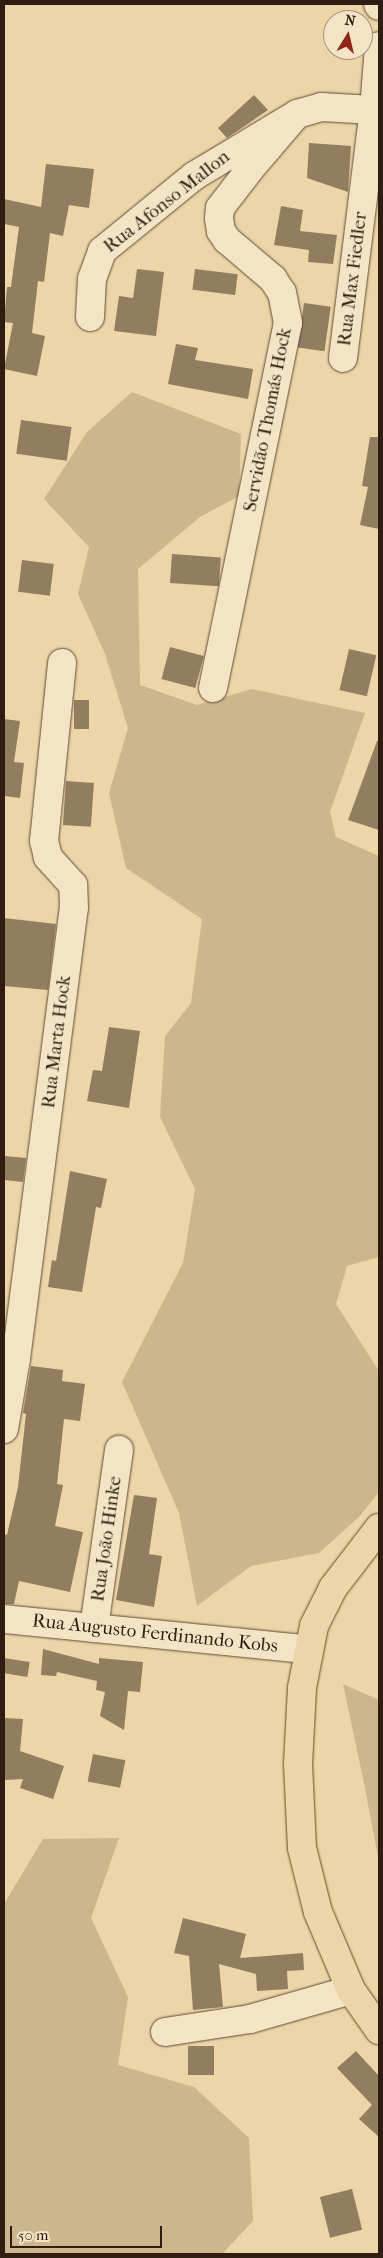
<!DOCTYPE html>
<html>
<head>
<meta charset="utf-8">
<style>
	body { margin:0 }
	#map { position:relative; width:383px; height:2258px; overflow:hidden; background:#ecd5a6; font-family:"IM FELL French Canon",serif }
	div>[style] { position:absolute }
	[style*='--x'] { left:calc(var(--x)*1px); top:calc(var(--y)*1px); width:calc(var(--w)*1px); rotate:calc(var(--a)*1deg) }
	.green>* { inset:0; background:#ccb68d }
	.building>* { inset:0; background:#917d5f; transform-origin:0 0 }
	.roads { filter:drop-shadow(0 0 1px #5e4b37) drop-shadow(0 0 1px #5e4b37) }
	.minor>* { height:28px; margin:-14px; padding:0 14px; transform-origin:14px; border-radius:14px; background:#f3e4c5 }
	.major>* { height:28px; margin:-14px; padding:0 14px; transform-origin:14px; border-radius:14px; background:#ecd5a6 }
	span { translate:-50% -50%; white-space:nowrap; text-align:center; line-height:1.15; -webkit-text-stroke:4px #f3e4c5; paint-order:stroke }
	.street-label { font-size:19px; color:#2f1d12 }
	.frame { position:absolute; inset:0; border:5px solid #2f1d12; pointer-events:none }
	.north { position:absolute; left:323px; top:10px; width:50px; height:50px; box-sizing:border-box; background:#f3e4c5; border:1px solid #a5947d; border-radius:50%; rotate:9deg; font-size:14px; font-weight:700; line-height:20px; text-align:center; color:#2f1d12 }
	.north::after { content:''; display:block; margin:auto; width:18px; height:22px; background:#8f2418; clip-path:polygon(50% 0,100% 100%,50% 72%,0 100%) }
	.scale { position:absolute; left:10px; top:2226px; width:152px; height:22px; box-sizing:border-box; border:2px solid #2f1d12; border-top:0; padding-left:6px; font-size:15px; line-height:18px; white-space:nowrap; color:#2f1d12; -webkit-text-stroke:4px #f3e4c5; paint-order:stroke }
</style>
</head>
<body>
<div id="map">
	<div class="green">
		<i style="clip-path:polygon(132px 392px,241px 434px,239px 496px,200px 517px,138px 569px,140px 685px,197px 705px,252px 689px,365px 713px,330px 812px,336px 837px,379px 856px,379px 1257px,347px 1266px,336px 1304px,379px 1371px,379px 1492px,360px 1516px,319px 1553px,251px 1566px,197px 1606px,179px 1513px,122px 1382px,183px 1263px,195px 1189px,160px 1117px,165px 1036px,191px 1003px,202px 919px,126px 868px,109px 793px,128px 728px,105px 654px,78px 594px,89px 547px,44px 499px,87px 432px)"></i>
		<i style="clip-path:polygon(343px 1684px,379px 1700px,379px 1862px,364px 1783px)"></i>
		<i style="clip-path:polygon(119px 1838px,91px 1918px,128px 1997px,118px 2065px,194px 2087px,249px 2138px,253px 2221px,222px 2254px,4px 2254px,4px 1904px,43px 1839px)"></i>
	</div>
	<div class="building">
		<i style="clip-path:polygon(254px 95px,268px 110px,227px 138px,218px 128px)"></i>
		<i style="clip-path:polygon(309px 143px,351px 146px,348px 192px,307px 178px)"></i>
		<i style="clip-path:polygon(46px 164px,94px 169px,89px 208px,69px 205px,63px 236px,50px 233px,44px 282px,38px 281px,32px 333px,45px 336px,37px 376px,4px 369px,13px 323px,4px 322px,7px 287px,11px 287px,19px 227px,4px 224px,4px 199px,41px 207px)"></i>
		<i style="clip-path:polygon(281px 206px,303px 210px,300px 231px,337px 235px,333px 264px,308px 262px,309px 250px,274px 245px)"></i>
		<i style="clip-path:polygon(137px 269px,164px 272px,156px 336px,114px 331px,119px 296px,133px 298px)"></i>
		<i style="left:195px;top:269px;width:43px;height:21px;rotate:7deg"></i>
		<i style="left:304px;top:303px;width:27px;height:45px;rotate:8deg"></i>
		<i style="clip-path:polygon(176px 344px,198px 348px,195px 360px,253px 369px,248px 399px,168px 384px)"></i>
		<i style="left:21px;top:420px;width:51px;height:34px;rotate:8deg"></i>
		<i style="clip-path:polygon(370px 437px,379px 437px,379px 529px,360px 525px,368px 487px,362px 486px)"></i>
		<i style="left:172px;top:554px;width:49px;height:29px;rotate:4deg"></i>
		<i style="left:22px;top:560px;width:32px;height:32px;rotate:7deg"></i>
		<i style="left:170px;top:647px;width:35px;height:33px;rotate:15deg"></i>
		<i style="left:349px;top:649px;width:28px;height:42px;rotate:13deg"></i>
		<i style="left:74px;top:700px;width:15px;height:29px"></i>
		<i style="clip-path:polygon(4px 719px,20px 721px,14px 762px,24px 763px,20px 798px,4px 796px)"></i>
		<i style="clip-path:polygon(377px 741px,379px 741px,379px 830px,348px 820px)"></i>
		<i style="left:66px;top:781px;width:28px;height:44px;rotate:4deg"></i>
		<i style="clip-path:polygon(4px 918px,56px 924px,48px 990px,4px 986px)"></i>
		<i style="clip-path:polygon(109px 1027px,140px 1031px,129px 1108px,87px 1101px,93px 1070px,102px 1071px)"></i>
		<i style="clip-path:polygon(4px 1156px,26px 1158px,23px 1182px,4px 1180px)"></i>
		<i style="clip-path:polygon(70px 1171px,107px 1179px,101px 1208px,96px 1207px,82px 1292px,48px 1287px,52px 1260px,56px 1261px)"></i>
		<i style="clip-path:polygon(31px 1366px,63px 1370px,62px 1381px,85px 1384px,80px 1421px,64px 1419px,57px 1484px,63px 1485px,55px 1526px,83px 1532px,70px 1592px,19px 1581px,14px 1604px,4px 1604px,4px 1534px,7px 1535px,18px 1487px,26px 1414px,23px 1413px)"></i>
		<i style="clip-path:polygon(134px 1495px,157px 1498px,149px 1554px,162px 1556px,154px 1607px,116px 1600px)"></i>
		<i style="clip-path:polygon(43px 1649px,99px 1664px,99px 1658px,143px 1662px,140px 1692px,128px 1691px,124px 1730px,100px 1716px,105px 1692px,96px 1690px,97px 1681px,57px 1672px,56px 1676px,41px 1675px)"></i>
		<i style="left:4px;top:1658px;width:26px;height:15px;rotate:9deg"></i>
		<i style="clip-path:polygon(4px 1718px,23px 1719px,20px 1751px,64px 1766px,53px 1799px,20px 1788px,23px 1779px,4px 1780px)"></i>
		<i style="left:93px;top:1754px;width:33px;height:28px;rotate:11deg"></i>
		<i style="clip-path:polygon(183px 1918px,246px 1934px,240px 1958px,303px 1953px,304px 1970px,287px 1971px,288px 1989px,257px 1991px,256px 1974px,219px 1964px,223px 2007px,193px 2010px,189px 1956px,174px 1953px)"></i>
		<i style="left:214px;top:2046px;width:29px;height:26px;rotate:90deg"></i>
		<i style="clip-path:polygon(356px 2051px,379px 2076px,379px 2137px,359px 2119px,372px 2105px,337px 2068px)"></i>
		<i style="left:352px;top:2189px;width:42px;height:33px;rotate:76deg"></i>
	</div>
	<div class="roads">
		<div class="minor">
			<i style="--x:378;--y:4;--w:2;--a:63"></i>
			<i style="--x:90;--y:317;--w:38;--a:-87"></i>
			<i style="--x:92;--y:279;--w:30;--a:-70"></i>
			<i style="--x:102;--y:251;--w:119;--a:-39.2"></i>
			<i style="--x:194;--y:176;--w:120;--a:-31"></i>
			<i style="--x:297;--y:114;--w:25;--a:-16"></i>
			<i style="--x:321;--y:107;--w:53;--a:3.2"></i>
			<i style="--x:374;--y:110;--w:64;--a:-85.5"></i>
			<i style="--x:343;--y:358;--w:250;--a:-82.9"></i>
			<i style="--x:213;--y:688;--w:373;--a:-78.4"></i>
			<i style="--x:288;--y:323;--w:31;--a:-101"></i>
			<i style="--x:282;--y:293;--w:17;--a:-123"></i>
			<i style="--x:273;--y:279;--w:60;--a:-139.7"></i>
			<i style="--x:227;--y:240;--w:11;--a:-124"></i>
			<i style="--x:221;--y:231;--w:13;--a:-99"></i>
			<i style="--x:219;--y:218;--w:10;--a:-84"></i>
			<i style="--x:220;--y:208;--w:49;--a:-52.4"></i>
			<i style="--x:250;--y:169;--w:72;--a:-49.5"></i>
			<i style="--x:4;--y:1429;--w:71;--a:-80.3"></i>
			<i style="--x:16;--y:1359;--w:455;--a:-82.7"></i>
			<i style="--x:74;--y:908;--w:23;--a:-92"></i>
			<i style="--x:73;--y:885;--w:38;--a:-132"></i>
			<i style="--x:48;--y:857;--w:16;--a:-104"></i>
			<i style="--x:44;--y:841;--w:179;--a:-84.2"></i>
			<i style="--x:4;--y:1619;--w:304;--a:5.7"></i>
			<i style="--x:94;--y:1628;--w:180;--a:-82"></i>
			<i style="--x:165;--y:2032;--w:86;--a:-8.7"></i>
			<i style="--x:250;--y:2019;--w:105;--a:-16"></i>
		</div>
		<div class="major">
			<i style="--x:379;--y:1528;--w:76;--a:127.5"></i>
			<i style="--x:333;--y:1588;--w:42;--a:116.6"></i>
			<i style="--x:314;--y:1626;--w:63;--a:101"></i>
			<i style="--x:302;--y:1688;--w:76;--a:93"></i>
			<i style="--x:298;--y:1764;--w:84;--a:87.3"></i>
			<i style="--x:302;--y:1848;--w:66;--a:76"></i>
			<i style="--x:318;--y:1912;--w:85;--a:67.1"></i>
			<i style="--x:351;--y:1990;--w:49;--a:55"></i>
		</div>
	</div>
	<div class="street-label">
		<span style="left:167px;top:202px;rotate:-38deg">Rua Afonso Mallon</span>
		<span style="left:353px;top:279px;rotate:-83deg">Rua Max Fiedler</span>
		<span style="left:268px;top:420px;rotate:-79deg">Servidão Thomás Hock</span>
		<span style="left:57px;top:1042px;rotate:-83deg">Rua Marta Hock</span>
		<span style="left:107px;top:1539px;rotate:-82deg">Rua João Hinke</span>
		<span style="left:155px;top:1634px;rotate:6deg">Rua Augusto Ferdinando Kobs</span>
	</div>
	<div class="frame"></div>
	<div class="north">N</div>
	<div class="scale">50 m</div>
</div>
</body>
</html>
